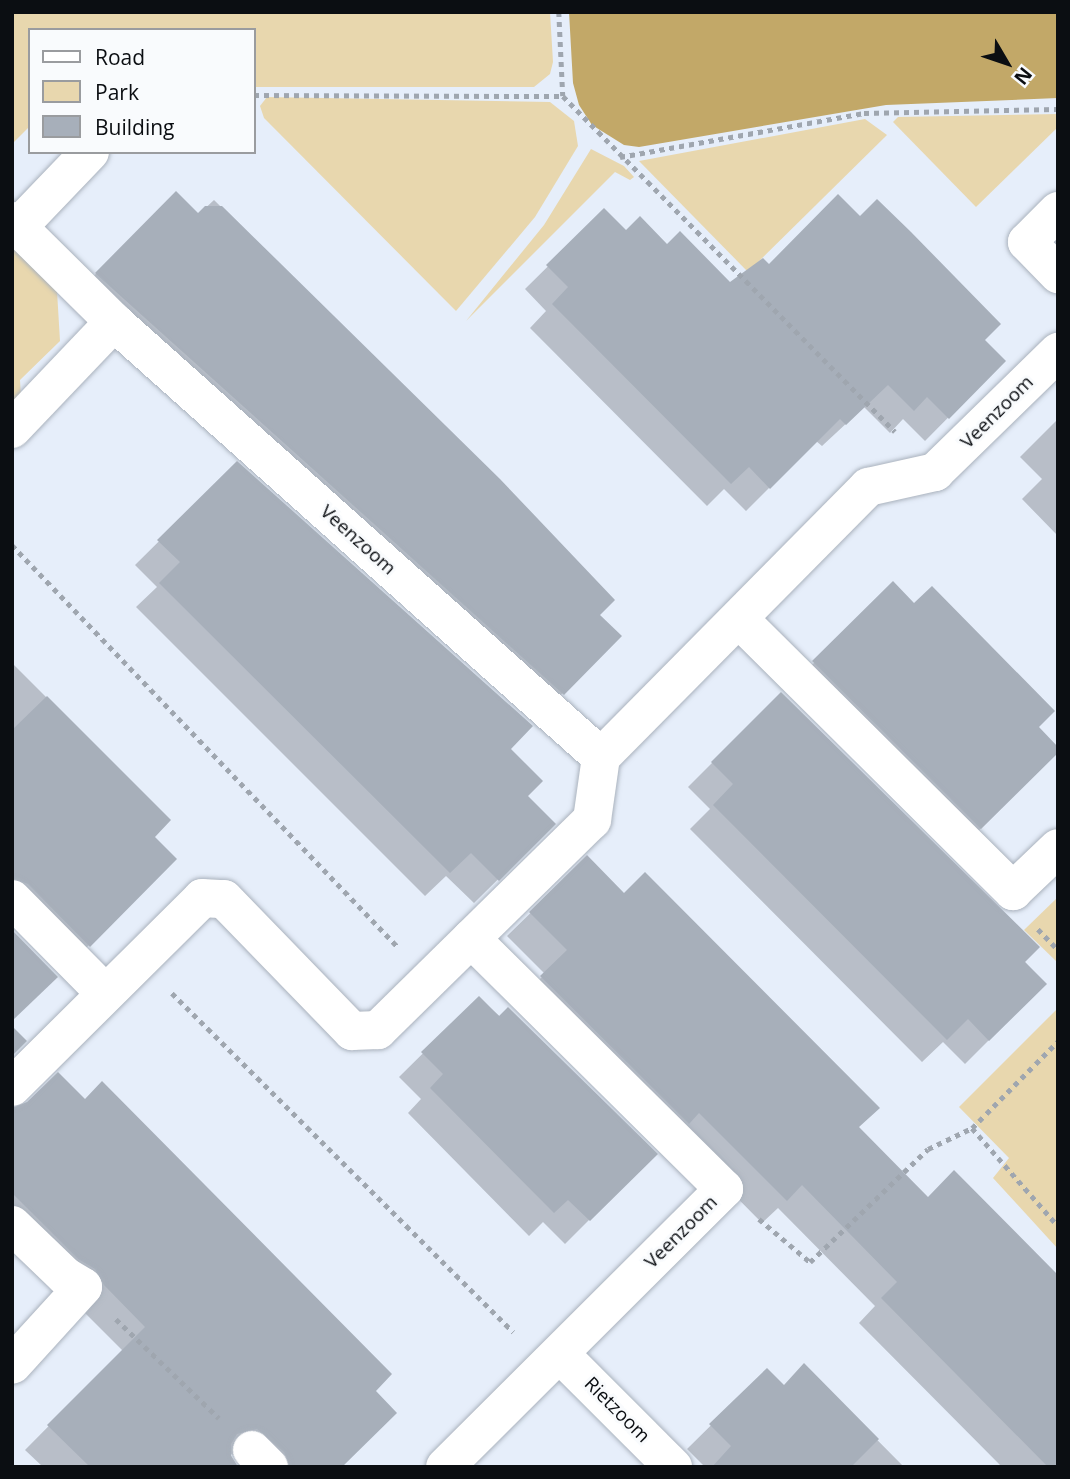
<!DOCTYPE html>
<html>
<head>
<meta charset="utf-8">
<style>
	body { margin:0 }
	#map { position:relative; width:1070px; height:1479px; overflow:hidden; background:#e6eefa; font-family:"Open Sans",sans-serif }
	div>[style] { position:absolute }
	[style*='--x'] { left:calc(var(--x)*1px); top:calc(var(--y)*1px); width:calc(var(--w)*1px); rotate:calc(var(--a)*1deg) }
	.green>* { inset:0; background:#e8d7ae }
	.forest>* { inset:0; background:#c2a868 }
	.shadow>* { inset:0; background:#0003; transform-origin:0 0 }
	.building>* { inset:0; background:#a7afba }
	.path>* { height:4.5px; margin-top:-2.25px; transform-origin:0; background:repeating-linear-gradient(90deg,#9fa6af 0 5px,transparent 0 10px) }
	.roads { filter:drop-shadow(0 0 2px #aab2bd) drop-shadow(0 0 2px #aab2bd) }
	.minor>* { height:38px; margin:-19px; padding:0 19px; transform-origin:19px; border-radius:19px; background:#fff }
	span { translate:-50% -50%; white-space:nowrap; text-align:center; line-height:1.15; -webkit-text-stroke:6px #f9fbfd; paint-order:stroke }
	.street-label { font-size:19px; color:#0b0e12 }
	.frame { position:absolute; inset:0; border:14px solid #0b0e12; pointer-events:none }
	.legend { position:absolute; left:28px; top:28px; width:228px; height:126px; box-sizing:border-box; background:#f9fbfd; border:2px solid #9a9c9f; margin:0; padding:9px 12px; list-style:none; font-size:21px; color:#0b0e12 }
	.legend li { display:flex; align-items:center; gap:14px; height:35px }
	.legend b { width:35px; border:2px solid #9a9c9f }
	.north { position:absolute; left:972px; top:28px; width:70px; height:70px; -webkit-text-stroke:5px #f9fbfd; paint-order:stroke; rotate:129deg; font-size:19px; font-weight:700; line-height:28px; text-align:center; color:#0b0e12 }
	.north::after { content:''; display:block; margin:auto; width:24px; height:32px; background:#0b0e12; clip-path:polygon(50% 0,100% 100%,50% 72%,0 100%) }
</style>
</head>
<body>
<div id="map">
	<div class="green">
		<i style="clip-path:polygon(12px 12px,550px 12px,553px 62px,550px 74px,534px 87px,254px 87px,254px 30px,30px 30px,30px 126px,12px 144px)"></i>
		<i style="clip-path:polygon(267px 97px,550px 102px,574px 121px,578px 146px,535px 217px,456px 311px,264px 118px,260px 106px)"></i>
		<i style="clip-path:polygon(1058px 114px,1058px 127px,976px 207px,893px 122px,898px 117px)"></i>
		<i style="clip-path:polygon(865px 119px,887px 135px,748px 272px,639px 161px)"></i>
		<i style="clip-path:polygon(591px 149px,624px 166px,634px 177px,630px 180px,615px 172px,466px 321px,544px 225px)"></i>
		<i style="clip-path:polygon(12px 247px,57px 291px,60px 341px,20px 380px,21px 398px,12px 406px)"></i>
		<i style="clip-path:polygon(1058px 897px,1058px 963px,1024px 930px)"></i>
		<i style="clip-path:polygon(1058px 1008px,1058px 1249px,993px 1178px,1009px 1158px,959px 1107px)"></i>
	</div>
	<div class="forest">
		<i style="clip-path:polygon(569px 12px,1058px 12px,1058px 98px,886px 105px,639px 147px,624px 145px,592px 125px,579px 105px,573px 83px)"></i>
	</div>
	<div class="shadow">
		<i style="clip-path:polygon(176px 193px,198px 215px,214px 200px,499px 480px,597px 615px,619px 636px,539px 717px,73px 297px)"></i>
		<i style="clip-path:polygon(604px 211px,626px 232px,667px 246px,730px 284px,769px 266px,982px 340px,1004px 361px,925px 441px,903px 419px,890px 433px,864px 407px,822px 446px,816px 441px,746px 511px,724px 489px,707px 506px,530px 328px,546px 311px,525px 289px)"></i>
		<i style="clip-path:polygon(1058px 419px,1058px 536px,1022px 499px,1042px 479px,1020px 457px)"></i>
		<i style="clip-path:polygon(237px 464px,509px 749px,526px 796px,554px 824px,474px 903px,446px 876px,425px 896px,136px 607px,157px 587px,135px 565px)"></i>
		<i style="left:893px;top:584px;width:235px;height:144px;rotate:45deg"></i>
		<i style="clip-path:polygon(12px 663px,169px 820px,152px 838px,175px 859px,65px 969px,12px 915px)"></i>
		<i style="clip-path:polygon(781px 694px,1045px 984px,965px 1064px,943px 1042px,922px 1062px,690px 829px,710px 809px,688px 787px)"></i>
		<i style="clip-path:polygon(587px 858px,857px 1128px,1058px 1467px,1002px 1467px,859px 1323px,875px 1306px,778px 1208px,762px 1223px,675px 1135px,518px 1001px,545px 974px,507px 936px)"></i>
		<i style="clip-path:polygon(479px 998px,655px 1154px,565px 1244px,543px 1222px,529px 1236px,408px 1113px,421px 1099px,399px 1077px)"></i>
		<i style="clip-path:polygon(12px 1130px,373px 1391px,340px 1467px,253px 1467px,243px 1457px,230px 1454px,238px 1467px,43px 1467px,25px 1450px,123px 1351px,81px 1309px,12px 1213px)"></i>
		<i style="clip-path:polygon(804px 1366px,904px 1467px,705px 1467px,687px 1449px,767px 1370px,784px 1387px)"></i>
	</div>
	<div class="building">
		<i style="clip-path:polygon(176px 191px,198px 213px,205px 206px,222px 206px,500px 479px,615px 600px,600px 615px,622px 636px,564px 695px,95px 273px)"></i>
		<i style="clip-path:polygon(838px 194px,860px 216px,877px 199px,911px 232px,1001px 324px,985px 340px,1006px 361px,949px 419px,927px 397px,914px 411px,888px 385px,846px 425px,840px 419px,770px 489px,749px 467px,731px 484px,552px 304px,568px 287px,546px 265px,604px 208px,626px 230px,640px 216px,667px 244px,680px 231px,730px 282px,763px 258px,769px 264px)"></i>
		<i style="clip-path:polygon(237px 461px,533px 726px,511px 749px,543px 781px,528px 796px,556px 824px,499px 881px,471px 853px,450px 873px,159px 583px,180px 562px,157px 540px)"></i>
		<i style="clip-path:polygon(893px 581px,914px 603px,932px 586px,1055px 711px,1039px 727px,1058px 747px,1058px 753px,981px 829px,812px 661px)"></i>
		<i style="clip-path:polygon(781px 692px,1040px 947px,1025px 962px,1047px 984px,989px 1041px,968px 1019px,947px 1040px,713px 805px,733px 784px,711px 762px)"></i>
		<i style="clip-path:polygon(47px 696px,171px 820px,155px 837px,177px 859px,90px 947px,28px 884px,12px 878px,12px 730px)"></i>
		<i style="clip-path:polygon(587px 855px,624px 893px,645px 872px,880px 1108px,859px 1127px,928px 1197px,954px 1170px,1058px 1275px,1058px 1467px,1048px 1467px,881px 1298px,897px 1282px,802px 1185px,787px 1201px,699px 1113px,689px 1124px,540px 976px,567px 950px,529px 912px)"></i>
		<i style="clip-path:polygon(12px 930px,58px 977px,12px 1021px)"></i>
		<i style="clip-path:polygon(479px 996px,499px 1016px,508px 1007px,658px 1154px,590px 1221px,568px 1200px,554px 1213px,430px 1088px,443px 1074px,421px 1052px)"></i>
		<i style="clip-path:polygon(12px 1026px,27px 1041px,12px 1056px)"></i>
		<i style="clip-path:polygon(58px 1072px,85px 1099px,102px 1081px,392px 1374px,376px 1391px,397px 1413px,342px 1467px,290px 1467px,284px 1452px,257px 1429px,237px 1434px,231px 1444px,231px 1456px,238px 1467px,90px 1467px,47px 1425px,145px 1327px,104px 1285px,95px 1269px,78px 1259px,12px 1193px,12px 1108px,27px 1102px)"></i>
		<i style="clip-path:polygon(804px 1363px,879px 1439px,851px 1467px,712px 1467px,731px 1446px,709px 1424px,767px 1368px,784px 1385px)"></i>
	</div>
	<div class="path">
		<i style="--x:559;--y:12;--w:84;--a:87.3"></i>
		<i style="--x:254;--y:95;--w:309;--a:0.2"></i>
		<i style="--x:563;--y:96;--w:472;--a:45.3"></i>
		<i style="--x:620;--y:157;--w:248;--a:-10.2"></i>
		<i style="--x:864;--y:113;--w:194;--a:-1.2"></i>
		<i style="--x:12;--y:545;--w:556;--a:46.17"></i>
		<i style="--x:1038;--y:929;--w:29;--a:46"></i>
		<i style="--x:172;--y:993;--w:481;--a:44.8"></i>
		<i style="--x:972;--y:1128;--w:130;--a:48.7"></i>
		<i style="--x:759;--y:1219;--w:67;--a:40.1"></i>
		<i style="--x:810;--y:1262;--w:163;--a:-43.8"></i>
		<i style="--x:928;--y:1149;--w:49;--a:-25.5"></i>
		<i style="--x:972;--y:1128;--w:122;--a:-45.3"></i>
		<i style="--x:116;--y:1319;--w:143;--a:43.9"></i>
	</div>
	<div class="roads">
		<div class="minor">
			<i style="--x:1058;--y:211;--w:44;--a:135"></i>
			<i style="--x:1027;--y:242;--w:45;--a:45.9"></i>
			<i style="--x:12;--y:221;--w:144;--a:44.7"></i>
			<i style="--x:114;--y:322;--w:653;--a:41.77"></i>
			<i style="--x:18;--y:227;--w:104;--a:-46.2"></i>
			<i style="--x:12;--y:429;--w:148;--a:-46.4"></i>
			<i style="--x:740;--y:620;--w:385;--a:44.8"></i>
			<i style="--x:1013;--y:891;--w:62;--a:-43.7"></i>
			<i style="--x:12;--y:899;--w:132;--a:45.3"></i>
			<i style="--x:12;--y:1087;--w:268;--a:-44.8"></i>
			<i style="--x:202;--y:898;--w:22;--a:3"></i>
			<i style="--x:224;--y:899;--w:184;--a:45.9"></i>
			<i style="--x:352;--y:1031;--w:26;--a:-2"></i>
			<i style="--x:378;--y:1030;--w:300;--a:-44.5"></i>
			<i style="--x:592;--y:820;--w:64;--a:-81.9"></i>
			<i style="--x:601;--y:757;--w:380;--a:-45.3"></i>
			<i style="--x:868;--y:487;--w:69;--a:-12.6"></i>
			<i style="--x:935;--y:472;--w:172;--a:-44.3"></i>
			<i style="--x:12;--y:1225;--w:74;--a:43.9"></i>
			<i style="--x:65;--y:1276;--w:21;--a:31"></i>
			<i style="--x:83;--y:1287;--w:105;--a:132.3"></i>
			<i style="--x:560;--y:1354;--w:160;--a:45"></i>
			<i style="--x:252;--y:1450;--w:24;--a:45"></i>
			<i style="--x:445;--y:1467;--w:394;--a:-44.9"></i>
			<i style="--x:724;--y:1189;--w:356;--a:-135.3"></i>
		</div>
	</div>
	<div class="street-label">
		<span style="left:997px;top:412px;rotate:-45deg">Veenzoom</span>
		<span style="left:358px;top:540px;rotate:42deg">Veenzoom</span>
		<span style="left:681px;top:1232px;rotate:-45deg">Veenzoom</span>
		<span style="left:617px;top:1410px;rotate:45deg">Rietzoom</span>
	</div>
	<div class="frame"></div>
	<ul class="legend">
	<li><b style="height:9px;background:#fff"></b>Road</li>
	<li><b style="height:19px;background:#e8d7ae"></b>Park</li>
	<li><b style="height:19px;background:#a7afba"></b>Building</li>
	</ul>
	<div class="north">N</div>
</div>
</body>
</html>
